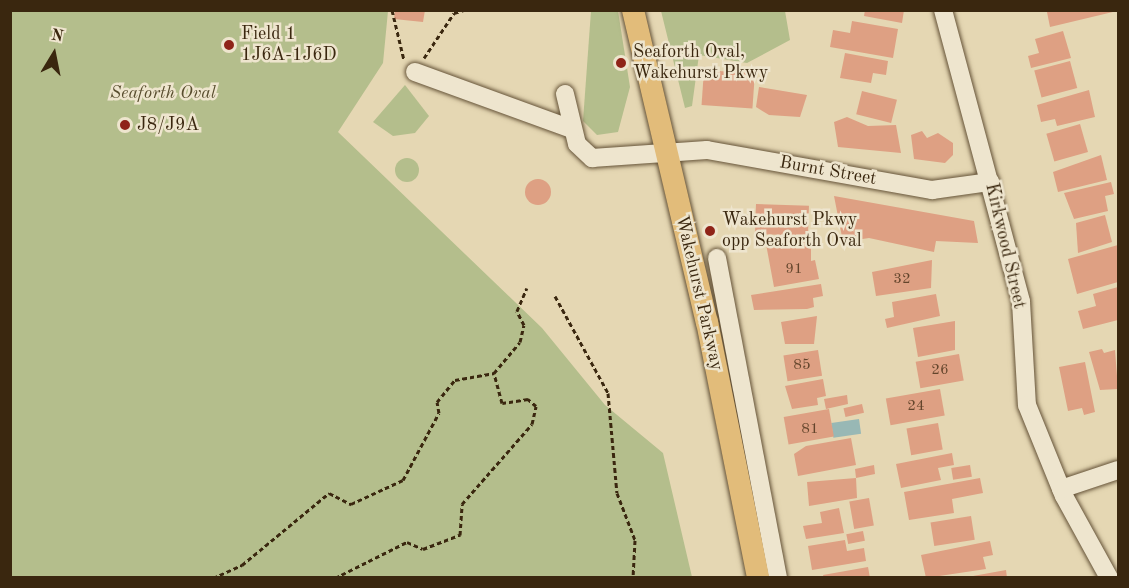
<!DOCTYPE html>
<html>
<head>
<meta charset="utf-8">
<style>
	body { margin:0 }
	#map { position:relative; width:1129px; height:588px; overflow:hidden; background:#e5d7b3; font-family:"Old Standard TT",serif }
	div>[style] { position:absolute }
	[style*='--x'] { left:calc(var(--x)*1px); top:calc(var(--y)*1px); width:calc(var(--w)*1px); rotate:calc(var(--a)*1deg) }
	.green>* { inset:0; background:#b4be8c }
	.round { border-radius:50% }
	.water>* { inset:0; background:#98b8b5; transform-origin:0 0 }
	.building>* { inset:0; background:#dea083; transform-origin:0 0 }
	.path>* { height:3px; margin-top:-1.5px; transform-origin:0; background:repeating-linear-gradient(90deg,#3a270f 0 4.5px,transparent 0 7.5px) }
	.roads { filter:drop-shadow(0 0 2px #655338) drop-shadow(0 0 2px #655338) }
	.minor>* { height:18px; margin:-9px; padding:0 9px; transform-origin:9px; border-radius:9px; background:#eee5ce }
	.major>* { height:22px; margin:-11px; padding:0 11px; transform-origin:11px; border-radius:11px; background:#e2bc7a }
	.dots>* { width:16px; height:16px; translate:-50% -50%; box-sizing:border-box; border:3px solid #eee5ce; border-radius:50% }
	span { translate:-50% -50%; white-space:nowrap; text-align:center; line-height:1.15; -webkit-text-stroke:5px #eee5ce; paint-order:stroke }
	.number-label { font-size:15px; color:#63452c }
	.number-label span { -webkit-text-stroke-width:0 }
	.poi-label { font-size:18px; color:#3a270f }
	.left { translate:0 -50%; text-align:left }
	.park-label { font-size:18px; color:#584d2e; font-style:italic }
	.street-label { font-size:18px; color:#3a270f }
	.frame { position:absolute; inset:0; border:12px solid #3a270f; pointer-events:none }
	.north { position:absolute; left:24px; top:24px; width:60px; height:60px; -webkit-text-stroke:4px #eee5ce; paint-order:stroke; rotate:10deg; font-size:16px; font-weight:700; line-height:24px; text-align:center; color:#3a270f }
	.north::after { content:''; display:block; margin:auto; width:21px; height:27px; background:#3a270f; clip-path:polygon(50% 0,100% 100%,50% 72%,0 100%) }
</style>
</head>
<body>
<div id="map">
	<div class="green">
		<i style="clip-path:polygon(10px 11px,388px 11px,383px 63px,338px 132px,542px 328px,605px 405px,663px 453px,692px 577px,11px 577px)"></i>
		<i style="clip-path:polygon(591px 11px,618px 11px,630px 87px,618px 132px,597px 135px,583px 121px)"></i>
		<i style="clip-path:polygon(661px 11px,785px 11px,790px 40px,747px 63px,699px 55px,692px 106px,685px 108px)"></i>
		<i style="clip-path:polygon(405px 85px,429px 116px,415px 133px,393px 136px,373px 122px)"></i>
		<i class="round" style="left:395px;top:158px;width:24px;height:24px"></i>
	</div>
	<div class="water">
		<i style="left:859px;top:419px;width:15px;height:28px;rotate:82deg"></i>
	</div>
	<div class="building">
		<i style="clip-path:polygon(395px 10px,425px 10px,423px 22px,394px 19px)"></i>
		<i style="clip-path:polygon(865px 10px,904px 10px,902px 23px,864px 16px)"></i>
		<i style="clip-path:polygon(1054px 10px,1117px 10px,1117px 11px,1050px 27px,1047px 12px)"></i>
		<i style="clip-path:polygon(852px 21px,898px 29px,893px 58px,830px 47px,833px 30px,850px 33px)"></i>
		<i style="clip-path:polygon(1063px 31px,1071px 58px,1031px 68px,1028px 56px,1039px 53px,1035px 39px)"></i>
		<i style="clip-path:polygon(845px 53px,888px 61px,886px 75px,873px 73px,871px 83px,840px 78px)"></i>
		<i style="left:1070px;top:61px;width:28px;height:37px;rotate:75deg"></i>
		<i style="left:704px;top:70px;width:51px;height:35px;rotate:4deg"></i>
		<i style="clip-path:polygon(759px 87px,807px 95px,800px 117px,769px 115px,756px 107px)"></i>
		<i style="clip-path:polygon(1089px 90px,1095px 117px,1057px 126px,1055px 119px,1041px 122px,1037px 105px)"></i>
		<i style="left:862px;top:91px;width:36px;height:24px;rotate:14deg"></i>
		<i style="clip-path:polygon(847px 117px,868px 126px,896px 125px,901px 153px,838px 147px,834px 122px)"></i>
		<i style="left:1080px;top:124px;width:29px;height:35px;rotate:74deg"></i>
		<i style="clip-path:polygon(922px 131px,927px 138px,938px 133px,953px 143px,953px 155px,945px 163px,914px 159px,911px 135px)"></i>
		<i style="clip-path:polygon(1101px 155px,1107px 180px,1058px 192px,1053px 172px)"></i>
		<i class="round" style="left:525px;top:179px;width:26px;height:26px"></i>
		<i style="clip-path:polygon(1111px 182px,1114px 194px,1105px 196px,1108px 211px,1074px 219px,1064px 193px)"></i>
		<i style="clip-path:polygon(834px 196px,974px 221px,978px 243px,936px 241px,934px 252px,869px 238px,843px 242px)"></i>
		<i style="left:756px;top:204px;width:53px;height:30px;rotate:2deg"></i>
		<i style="clip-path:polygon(1105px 215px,1112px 242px,1078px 253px,1076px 223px)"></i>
		<i style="clip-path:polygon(782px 239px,783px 243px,811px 242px,811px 261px,815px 260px,819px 279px,774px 287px,766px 244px)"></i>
		<i style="clip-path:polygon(1118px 245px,1118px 282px,1077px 294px,1068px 259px)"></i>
		<i style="clip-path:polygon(932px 260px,931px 288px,876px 296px,872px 272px)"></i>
		<i style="clip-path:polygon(821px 284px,823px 296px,813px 298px,814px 307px,807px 309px,754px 310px,751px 295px)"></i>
		<i style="clip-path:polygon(1118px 287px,1118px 320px,1083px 329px,1078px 311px,1096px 306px,1093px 294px)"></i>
		<i style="clip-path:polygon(936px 294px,940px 316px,887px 328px,885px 319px,894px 317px,892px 302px)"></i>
		<i style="clip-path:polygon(817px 316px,814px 344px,785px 344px,781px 322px)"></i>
		<i style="clip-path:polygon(955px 321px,955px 350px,918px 357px,913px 328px)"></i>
		<i style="clip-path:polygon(1102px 349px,1104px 353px,1115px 350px,1118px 389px,1100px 390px,1089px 352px)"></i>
		<i style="left:818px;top:350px;width:26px;height:35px;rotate:81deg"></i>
		<i style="left:959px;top:354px;width:27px;height:44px;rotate:80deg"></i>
		<i style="clip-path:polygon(1085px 362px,1095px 412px,1084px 415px,1082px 408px,1068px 411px,1059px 367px)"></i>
		<i style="clip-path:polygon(823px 379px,826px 396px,817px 398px,818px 405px,792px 409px,785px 386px)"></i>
		<i style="left:940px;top:389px;width:27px;height:55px;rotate:80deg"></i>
		<i style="clip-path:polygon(847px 395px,848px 404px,826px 409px,824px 399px)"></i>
		<i style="left:862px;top:404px;width:9px;height:19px;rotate:77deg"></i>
		<i style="left:829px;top:409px;width:28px;height:46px;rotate:80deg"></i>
		<i style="left:938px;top:423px;width:27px;height:32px;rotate:80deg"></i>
		<i style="clip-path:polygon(851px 438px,856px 465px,798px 476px,794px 454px,806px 446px)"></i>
		<i style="clip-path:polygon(952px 453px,954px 465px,938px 468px,941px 480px,901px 488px,896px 464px)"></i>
		<i style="clip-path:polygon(874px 465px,875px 474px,856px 478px,857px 498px,809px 506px,807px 482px,856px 478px,855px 469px)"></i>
		<i style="left:970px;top:465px;width:12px;height:19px;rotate:81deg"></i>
		<i style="clip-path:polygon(980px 478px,983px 493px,952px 499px,954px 513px,909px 520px,904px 492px)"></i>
		<i style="left:869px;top:498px;width:28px;height:20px;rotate:80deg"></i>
		<i style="clip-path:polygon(839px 508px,844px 533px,806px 539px,803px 526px,822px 523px,820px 512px)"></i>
		<i style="left:971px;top:516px;width:24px;height:41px;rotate:81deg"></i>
		<i style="left:863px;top:531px;width:10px;height:17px;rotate:79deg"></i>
		<i style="clip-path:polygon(845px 540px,847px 551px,864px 548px,866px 561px,812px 570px,808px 546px)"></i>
		<i style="clip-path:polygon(990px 541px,993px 555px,983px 557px,986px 569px,926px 578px,921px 555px)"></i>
		<i style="clip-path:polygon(868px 567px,870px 578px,824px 578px,823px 575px)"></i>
		<i style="clip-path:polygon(1006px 570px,1007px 578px,973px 578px,973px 576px)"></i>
	</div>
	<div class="path">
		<i style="--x:392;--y:10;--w:51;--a:76.5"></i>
		<i style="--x:424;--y:58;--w:54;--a:-56.3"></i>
		<i style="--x:454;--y:13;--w:10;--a:-17"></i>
		<i style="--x:555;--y:296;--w:111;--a:61.3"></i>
		<i style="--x:608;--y:393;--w:100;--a:84.9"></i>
		<i style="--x:617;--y:493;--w:50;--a:69"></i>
		<i style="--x:635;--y:540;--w:38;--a:93"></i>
		<i style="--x:213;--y:578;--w:32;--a:-24"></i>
		<i style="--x:242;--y:565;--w:113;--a:-39.6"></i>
		<i style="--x:329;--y:493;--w:25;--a:27"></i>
		<i style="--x:351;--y:504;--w:57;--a:-24.8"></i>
		<i style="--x:403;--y:480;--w:76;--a:-61.8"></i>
		<i style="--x:439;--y:413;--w:11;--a:-100"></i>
		<i style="--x:437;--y:402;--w:28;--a:-51"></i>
		<i style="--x:455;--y:380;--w:40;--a:-10"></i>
		<i style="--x:494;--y:373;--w:40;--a:-50"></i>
		<i style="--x:520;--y:342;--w:17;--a:-77"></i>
		<i style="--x:524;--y:325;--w:16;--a:-117"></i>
		<i style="--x:517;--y:311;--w:25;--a:-67"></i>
		<i style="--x:335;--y:578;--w:80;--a:-26.6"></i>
		<i style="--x:407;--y:542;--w:17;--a:24"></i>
		<i style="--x:423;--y:549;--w:40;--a:-21"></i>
		<i style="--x:460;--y:535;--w:31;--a:-86"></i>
		<i style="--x:462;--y:504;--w:106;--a:-48.8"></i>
		<i style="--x:532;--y:424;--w:18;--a:-77"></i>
		<i style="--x:536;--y:406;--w:11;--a:-139"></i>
		<i style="--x:528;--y:399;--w:26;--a:171"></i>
		<i style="--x:502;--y:403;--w:31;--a:-105"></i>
	</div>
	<div class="roads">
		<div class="minor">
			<i style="--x:943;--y:10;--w:302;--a:75"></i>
			<i style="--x:1021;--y:302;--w:103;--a:86.7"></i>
			<i style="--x:1027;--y:405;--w:98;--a:67.9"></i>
			<i style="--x:1064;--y:496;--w:94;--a:61.2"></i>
			<i style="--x:415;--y:72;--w:167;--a:20"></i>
			<i style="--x:565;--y:94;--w:51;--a:76.5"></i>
			<i style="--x:577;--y:144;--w:21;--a:43"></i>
			<i style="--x:592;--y:158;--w:115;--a:-4"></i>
			<i style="--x:707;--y:150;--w:229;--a:10.1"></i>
			<i style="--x:932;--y:190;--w:59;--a:-7.9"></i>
			<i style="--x:717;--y:258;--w:326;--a:79.2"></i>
			<i style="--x:1061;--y:489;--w:60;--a:-18.4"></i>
		</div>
		<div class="major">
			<i style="--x:633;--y:10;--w:321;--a:76.7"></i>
			<i style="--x:707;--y:322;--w:261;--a:78.7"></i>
		</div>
	</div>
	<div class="dots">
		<i style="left:229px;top:45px;background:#8f2418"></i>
		<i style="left:621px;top:63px;background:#8f2418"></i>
		<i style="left:125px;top:125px;background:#8f2418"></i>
		<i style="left:710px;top:231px;background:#8f2418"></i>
	</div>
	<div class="number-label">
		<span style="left:794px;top:270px">91</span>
		<span style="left:902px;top:280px">32</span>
		<span style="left:802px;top:366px">85</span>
		<span style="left:940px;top:371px">26</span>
		<span style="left:916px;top:407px">24</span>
		<span style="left:810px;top:430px">81</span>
	</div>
	<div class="poi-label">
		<span class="left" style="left:241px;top:45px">Field 1<br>1J6A-1J6D</span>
		<span class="left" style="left:633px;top:63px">Seaforth Oval,<br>Wakehurst Pkwy</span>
		<span class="left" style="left:137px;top:125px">J8/J9A</span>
		<span class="left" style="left:722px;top:231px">Wakehurst Pkwy<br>opp Seaforth Oval</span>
	</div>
	<div class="park-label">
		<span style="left:163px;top:93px">Seaforth Oval</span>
	</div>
	<div class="street-label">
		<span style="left:828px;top:171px;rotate:10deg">Burnt Street</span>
		<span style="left:1005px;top:246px;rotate:77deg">Kirkwood Street</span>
		<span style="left:699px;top:293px;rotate:77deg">Wakehurst Parkway</span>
	</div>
	<div class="frame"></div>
	<div class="north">N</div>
</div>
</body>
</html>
